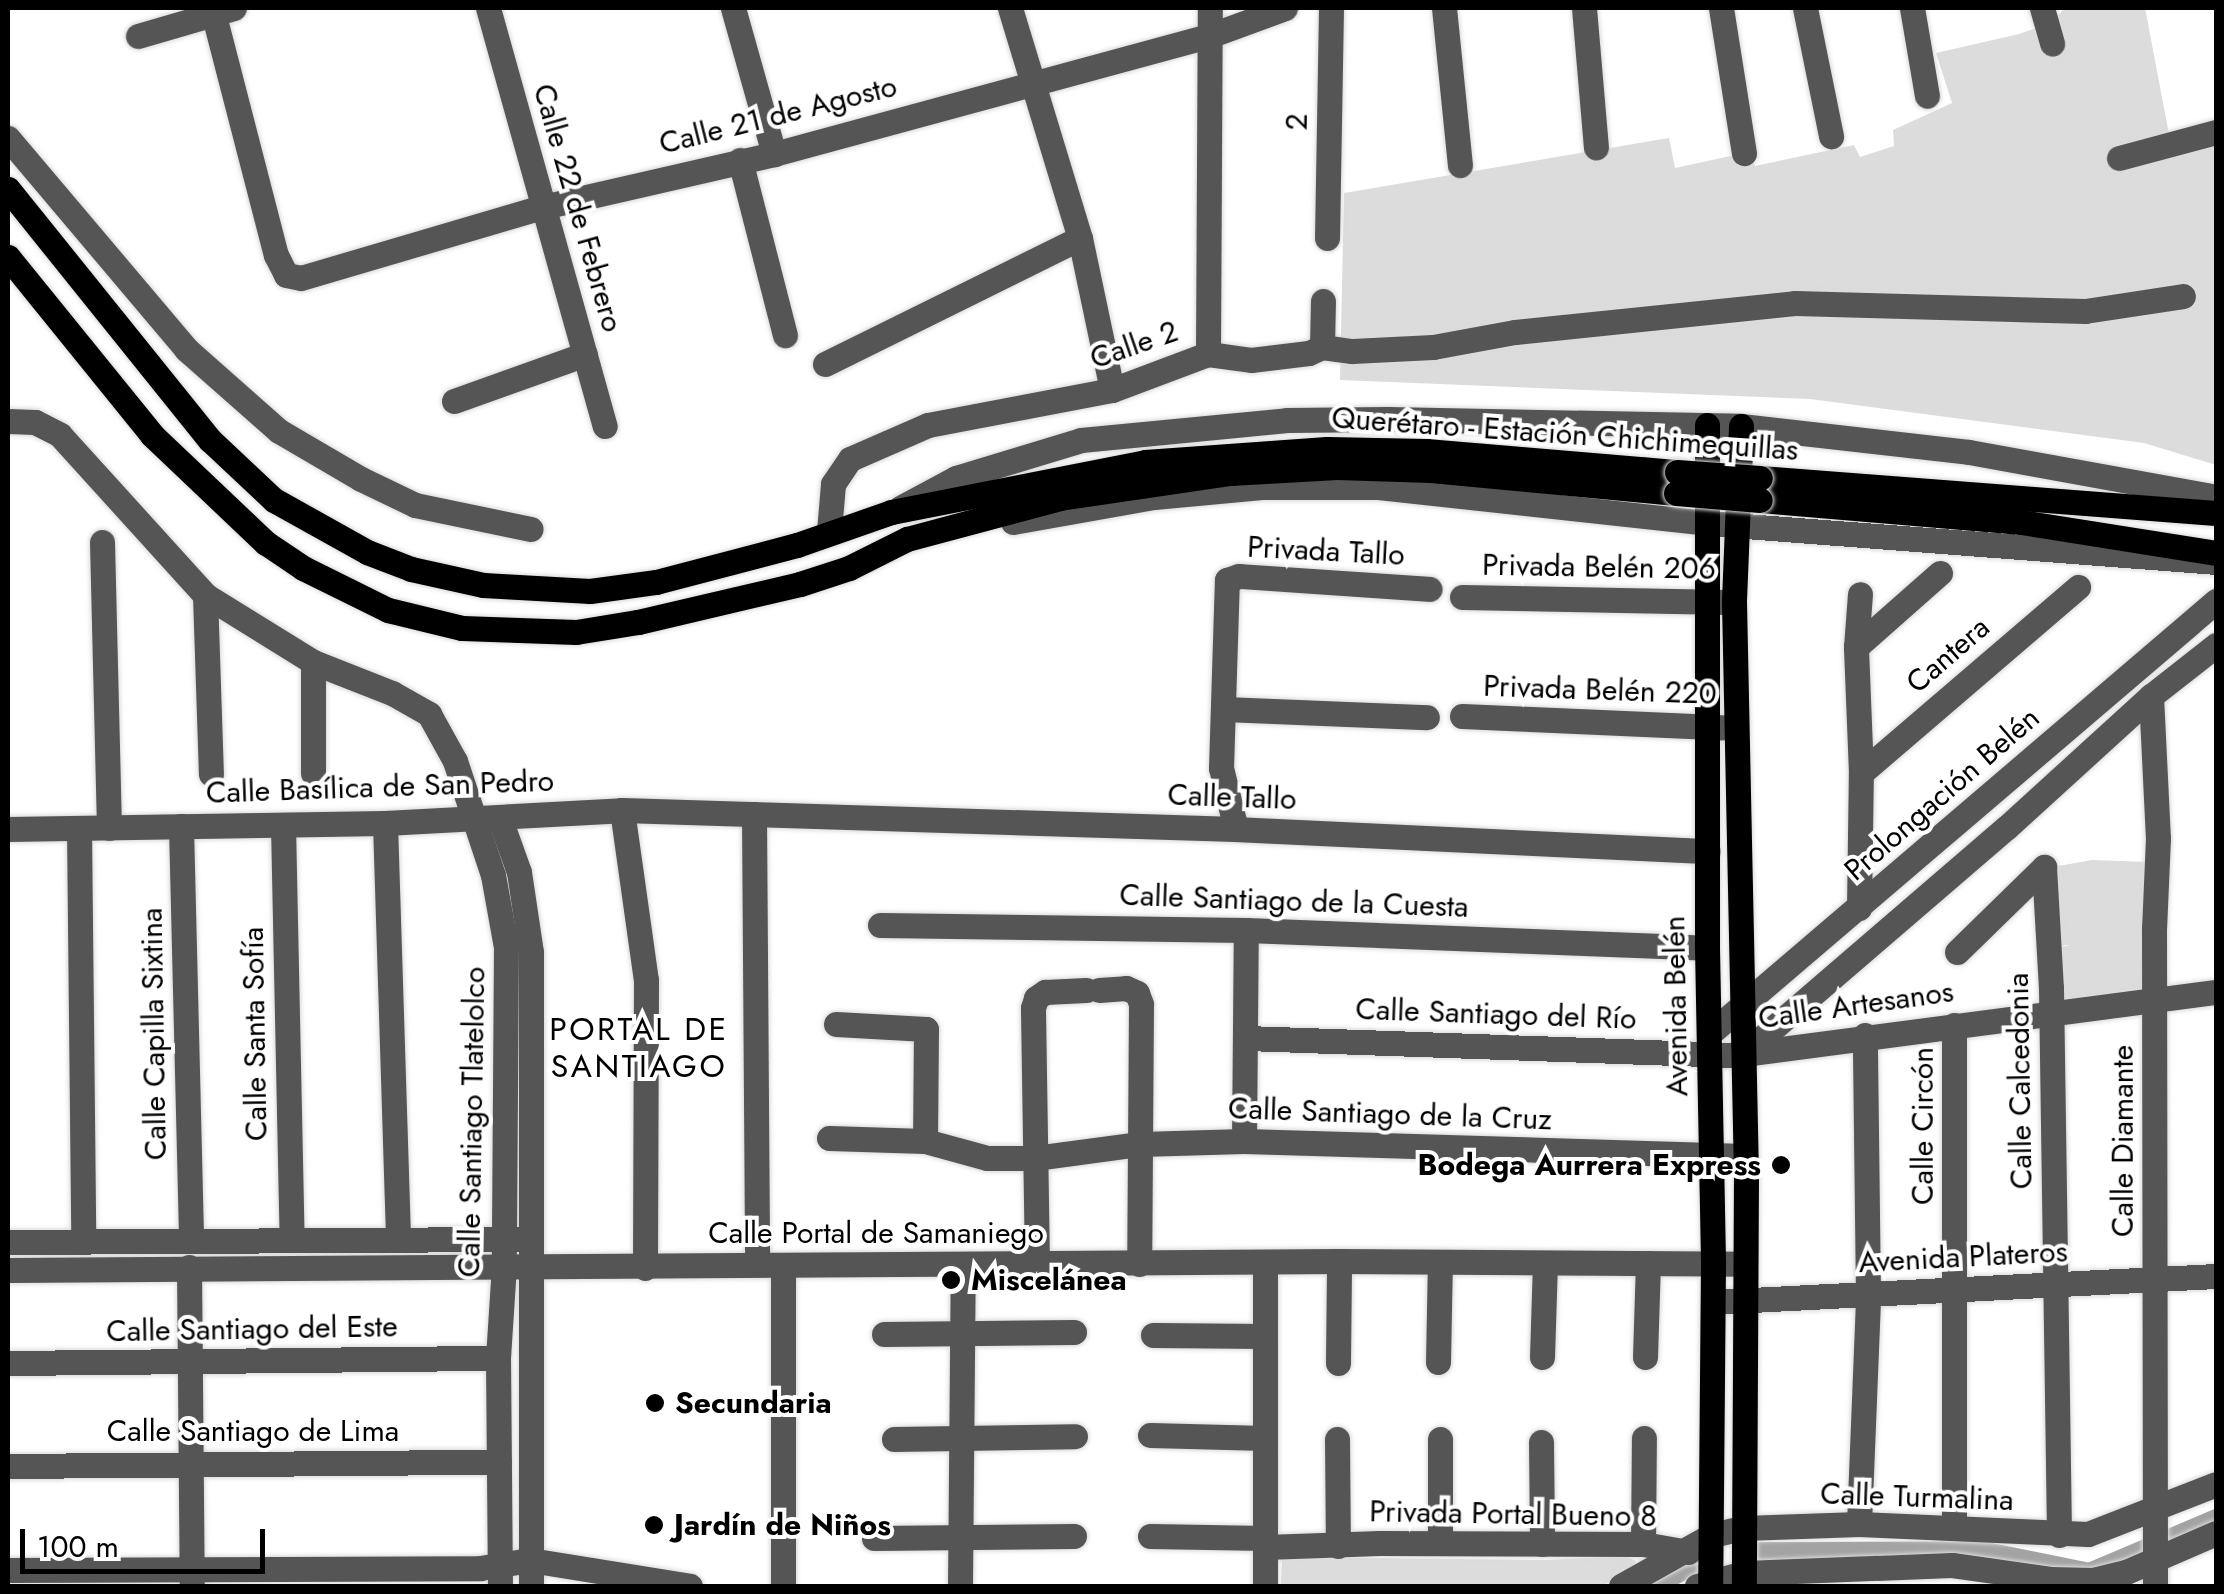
<!DOCTYPE html>
<html>
<head>
<meta charset="utf-8">
<style>
	body { margin:0 }
	#map { position:relative; width:2224px; height:1594px; overflow:hidden; background:#fff; font-family:Jost,sans-serif }
	div>[style] { position:absolute }
	[style*='--x'] { left:calc(var(--x)*1px); top:calc(var(--y)*1px); width:calc(var(--w)*1px); rotate:calc(var(--a)*1deg) }
	.green>* { inset:0; background:#dcdcdc }
	.canal>* { height:18px; margin:-9px; padding:0 9px; transform-origin:9px; border-radius:9px; background:#a3a3a3 }
	.roads { filter:drop-shadow(0 0 2px #dbdbdb) drop-shadow(0 0 2px #dbdbdb) }
	.minor>* { height:25px; margin:-12.5px; padding:0 12.5px; transform-origin:12.5px; border-radius:12.5px; background:#555 }
	.major>* { height:25px; margin:-12.5px; padding:0 12.5px; transform-origin:12.5px; border-radius:12.5px; background:#000 }
	.bridges { filter:drop-shadow(0 0 2px #dbdbdb) drop-shadow(0 0 2px #dbdbdb) }
	.major-bridge>* { height:25px; margin:-12.5px; padding:0 12.5px; transform-origin:12.5px; border-radius:12.5px; background:#000 }
	.dots>* { width:28px; height:28px; translate:-50% -50%; box-sizing:border-box; border:5px solid #fff; border-radius:50% }
	span { translate:-50% -50%; white-space:nowrap; text-align:center; line-height:1.15; -webkit-text-stroke:8px #fff; paint-order:stroke }
	.street-label { font-size:30px; color:#000 }
	.poi-label { font-size:30px; color:#000; font-weight:700 }
	.right { translate:-100% -50%; text-align:right }
	.left { translate:0 -50%; text-align:left }
	.neighbourhood-label { font-size:32px; color:#000; letter-spacing:2.5px }
	.frame { position:absolute; inset:0; border:10px solid #000; pointer-events:none }
	.scale { position:absolute; left:20px; top:1529px; width:245px; height:45px; box-sizing:border-box; border:5px solid #000; border-top:0; padding-left:12px; font-size:30px; line-height:35px; white-space:nowrap; color:#000; -webkit-text-stroke:8px #fff; paint-order:stroke }
</style>
</head>
<body>
<div id="map">
	<div class="green">
		<i style="clip-path:polygon(2065px 8px,2145px 8px,2169px 134px,2216px 126px,2216px 465px,2144px 443px,1810px 399px,1340px 380px,1344px 193px,1669px 138px,1675px 168px,1749px 152px,1755px 166px,1854px 145px,1860px 157px,1894px 146px,1893px 130px,1952px 103px,1936px 53px,2019px 34px,2051px 23px)"></i>
		<i style="clip-path:polygon(2092px 860px,2148px 862px,2146px 997px,2054px 1011px,2054px 949px,2070px 945px,2052px 946px,2047px 868px)"></i>
		<i style="clip-path:polygon(1626px 1556px,1636px 1561px,1628px 1572px,1602px 1586px,1281px 1586px,1282px 1557px,1547px 1560px)"></i>
	</div>
	<div class="canal">
		<i style="--x:1751;--y:1551;--w:231;--a:-0.2"></i>
		<i style="--x:1982;--y:1550;--w:109;--a:11.6"></i>
		<i style="--x:2089;--y:1572;--w:138;--a:-23"></i>
		<i style="--x:1655;--y:1586;--w:56;--a:-27.5"></i>
	</div>
	<div class="roads">
		<div class="minor">
			<i style="--x:212;--y:8;--w:255;--a:75.5"></i>
			<i style="--x:276;--y:255;--w:22;--a:63"></i>
			<i style="--x:286;--y:275;--w:15;--a:11"></i>
			<i style="--x:301;--y:278;--w:252;--a:-16.4"></i>
			<i style="--x:543;--y:207;--w:237;--a:-12.9"></i>
			<i style="--x:774;--y:154;--w:451;--a:-15.2"></i>
			<i style="--x:1209;--y:36;--w:81;--a:-20.2"></i>
			<i style="--x:488;--y:8;--w:434;--a:74.4"></i>
			<i style="--x:733;--y:8;--w:152;--a:74.3"></i>
			<i style="--x:1010;--y:8;--w:240;--a:73.1"></i>
			<i style="--x:1080;--y:238;--w:155;--a:78.1"></i>
			<i style="--x:1444;--y:8;--w:158;--a:84.2"></i>
			<i style="--x:1584;--y:8;--w:140;--a:85.1"></i>
			<i style="--x:1721;--y:8;--w:147;--a:81"></i>
			<i style="--x:1805;--y:8;--w:131;--a:78.5"></i>
			<i style="--x:1912;--y:8;--w:89;--a:80.3"></i>
			<i style="--x:2042;--y:8;--w:37;--a:74"></i>
			<i style="--x:138;--y:36;--w:100;--a:-16.3"></i>
			<i style="--x:8;--y:138;--w:276;--a:49.8"></i>
			<i style="--x:186;--y:349;--w:124;--a:41.4"></i>
			<i style="--x:279;--y:431;--w:95;--a:30.3"></i>
			<i style="--x:361;--y:479;--w:60;--a:25.7"></i>
			<i style="--x:415;--y:505;--w:118;--a:11.7"></i>
			<i style="--x:2119;--y:158;--w:100;--a:-15"></i>
			<i style="--x:740;--y:160;--w:181;--a:75.6"></i>
			<i style="--x:1327;--y:238;--w:230;--a:-89"></i>
			<i style="--x:1322;--y:347;--w:30;--a:8"></i>
			<i style="--x:1352;--y:351;--w:81;--a:-2.8"></i>
			<i style="--x:1433;--y:347;--w:83;--a:-10.4"></i>
			<i style="--x:1515;--y:332;--w:281;--a:-5.9"></i>
			<i style="--x:1795;--y:303;--w:290;--a:1.6"></i>
			<i style="--x:2085;--y:311;--w:99;--a:-8.7"></i>
			<i style="--x:1208;--y:354;--w:346;--a:-89.7"></i>
			<i style="--x:825;--y:364;--w:284;--a:-26.3"></i>
			<i style="--x:454;--y:401;--w:139;--a:-19.7"></i>
			<i style="--x:8;--y:421;--w:27;--a:2"></i>
			<i style="--x:35;--y:422;--w:28;--a:27"></i>
			<i style="--x:60;--y:435;--w:216;--a:47.8"></i>
			<i style="--x:205;--y:595;--w:127;--a:31.8"></i>
			<i style="--x:313;--y:662;--w:85;--a:21.4"></i>
			<i style="--x:392;--y:693;--w:43;--a:29.6"></i>
			<i style="--x:429;--y:714;--w:54;--a:61"></i>
			<i style="--x:455;--y:761;--w:120;--a:71.6"></i>
			<i style="--x:493;--y:875;--w:73;--a:79.8"></i>
			<i style="--x:506;--y:947;--w:318;--a:90.4"></i>
			<i style="--x:504;--y:1265;--w:93;--a:93.7"></i>
			<i style="--x:498;--y:1358;--w:228;--a:89.5"></i>
			<i style="--x:900;--y:508;--w:64;--a:-28.2"></i>
			<i style="--x:956;--y:478;--w:131;--a:-16.9"></i>
			<i style="--x:1081;--y:440;--w:207;--a:-5.5"></i>
			<i style="--x:1287;--y:420;--w:101;--a:-0.6"></i>
			<i style="--x:1388;--y:419;--w:353;--a:1.1"></i>
			<i style="--x:1741;--y:426;--w:229;--a:6.5"></i>
			<i style="--x:1969;--y:452;--w:251;--a:10.3"></i>
			<i style="--x:1013;--y:522;--w:143;--a:-10.1"></i>
			<i style="--x:1154;--y:497;--w:108;--a:-5.3"></i>
			<i style="--x:1262;--y:487;--w:115;--a:0"></i>
			<i style="--x:1377;--y:487;--w:331;--a:6.2"></i>
			<i style="--x:1706;--y:523;--w:511;--a:4.37"></i>
			<i style="--x:829;--y:531;--w:47;--a:-85.1"></i>
			<i style="--x:833;--y:484;--w:30;--a:-56"></i>
			<i style="--x:850;--y:459;--w:85;--a:-23.6"></i>
			<i style="--x:928;--y:425;--w:187;--a:-10.8"></i>
			<i style="--x:1112;--y:390;--w:103;--a:-20.6"></i>
			<i style="--x:1208;--y:354;--w:43;--a:7.9"></i>
			<i style="--x:1251;--y:360;--w:58;--a:-6.9"></i>
			<i style="--x:1309;--y:353;--w:14;--a:-25"></i>
			<i style="--x:1322;--y:347;--w:46;--a:-88.8"></i>
			<i style="--x:102;--y:542;--w:286;--a:88.6"></i>
			<i style="--x:205;--y:595;--w:179;--a:88.1"></i>
			<i style="--x:1462;--y:597;--w:265;--a:1.1"></i>
			<i style="--x:1856;--y:647;--w:112;--a:-41.4"></i>
			<i style="--x:2151;--y:696;--w:142;--a:87.2"></i>
			<i style="--x:2158;--y:838;--w:91;--a:92.5"></i>
			<i style="--x:2154;--y:929;--w:657;--a:89.91"></i>
			<i style="--x:1224;--y:709;--w:203;--a:2.3"></i>
			<i style="--x:1462;--y:716;--w:272;--a:2.5"></i>
			<i style="--x:313;--y:773;--w:111;--a:-90"></i>
			<i style="--x:1861;--y:773;--w:286;--a:-40.6"></i>
			<i style="--x:622;--y:810;--w:172;--a:82"></i>
			<i style="--x:646;--y:980;--w:288;--a:90.2"></i>
			<i style="--x:754;--y:814;--w:450;--a:89.6"></i>
			<i style="--x:500;--y:819;--w:56;--a:70.3"></i>
			<i style="--x:519;--y:872;--w:81;--a:81.5"></i>
			<i style="--x:531;--y:952;--w:634;--a:90"></i>
			<i style="--x:385;--y:823;--w:417;--a:88.2"></i>
			<i style="--x:283;--y:825;--w:415;--a:88.8"></i>
			<i style="--x:181;--y:826;--w:414;--a:88.6"></i>
			<i style="--x:79;--y:828;--w:414;--a:89.4"></i>
			<i style="--x:8;--y:829;--w:377;--a:-0.9"></i>
			<i style="--x:385;--y:823;--w:237;--a:-3.1"></i>
			<i style="--x:622;--y:810;--w:614;--a:1.77"></i>
			<i style="--x:1236;--y:829;--w:472;--a:2.7"></i>
			<i style="--x:1236;--y:829;--w:63;--a:-103.8"></i>
			<i style="--x:1221;--y:768;--w:188;--a:-88.2"></i>
			<i style="--x:1227;--y:580;--w:13;--a:-18"></i>
			<i style="--x:1239;--y:576;--w:191;--a:3.9"></i>
			<i style="--x:2044;--y:867;--w:121;--a:86.7"></i>
			<i style="--x:2051;--y:988;--w:547;--a:89.16"></i>
			<i style="--x:1859;--y:908;--w:135;--a:-89.2"></i>
			<i style="--x:1861;--y:773;--w:126;--a:-92.3"></i>
			<i style="--x:1856;--y:647;--w:53;--a:-85.7"></i>
			<i style="--x:880;--y:925;--w:366;--a:0.8"></i>
			<i style="--x:1246;--y:930;--w:461;--a:2.2"></i>
			<i style="--x:1957;--y:952;--w:122;--a:-44.3"></i>
			<i style="--x:1099;--y:990;--w:27;--a:-4"></i>
			<i style="--x:1126;--y:988;--w:12;--a:24"></i>
			<i style="--x:1137;--y:993;--w:12;--a:70"></i>
			<i style="--x:1141;--y:1004;--w:260;--a:90.4"></i>
			<i style="--x:836;--y:1024;--w:90;--a:3.2"></i>
			<i style="--x:926;--y:1029;--w:112;--a:90.5"></i>
			<i style="--x:1709;--y:1034;--w:667;--a:-40.5"></i>
			<i style="--x:1246;--y:1038;--w:490;--a:2"></i>
			<i style="--x:1736;--y:1055;--w:484;--a:-7.5"></i>
			<i style="--x:1743;--y:1054;--w:348;--a:-40.7"></i>
			<i style="--x:2007;--y:827;--w:195;--a:-42.3"></i>
			<i style="--x:2151;--y:696;--w:83;--a:-38.1"></i>
			<i style="--x:829;--y:1138;--w:96;--a:1.8"></i>
			<i style="--x:925;--y:1141;--w:64;--a:15.3"></i>
			<i style="--x:987;--y:1158;--w:48;--a:0"></i>
			<i style="--x:1035;--y:1158;--w:106;--a:-7.6"></i>
			<i style="--x:1140;--y:1144;--w:104;--a:-1.7"></i>
			<i style="--x:1244;--y:1141;--w:501;--a:1.71"></i>
			<i style="--x:1244;--y:1141;--w:211;--a:-89.5"></i>
			<i style="--x:8;--y:1242;--w:513;--a:-0.34"></i>
			<i style="--x:1265;--y:1263;--w:323;--a:90"></i>
			<i style="--x:783;--y:1265;--w:321;--a:90"></i>
			<i style="--x:1037;--y:1265;--w:257;--a:-90.9"></i>
			<i style="--x:1033;--y:1008;--w:10;--a:-73"></i>
			<i style="--x:1036;--y:998;--w:11;--a:-34"></i>
			<i style="--x:1045;--y:992;--w:41;--a:-2.8"></i>
			<i style="--x:189;--y:1267;--w:319;--a:89.5"></i>
			<i style="--x:8;--y:1270;--w:1331;--a:-0.39"></i>
			<i style="--x:1339;--y:1261;--w:406;--a:0.4"></i>
			<i style="--x:1713;--y:1302;--w:504;--a:-2.96"></i>
			<i style="--x:884;--y:1334;--w:190;--a:-0.6"></i>
			<i style="--x:1153;--y:1335;--w:111;--a:0.5"></i>
			<i style="--x:1542;--y:1357;--w:94;--a:-88.2"></i>
			<i style="--x:1645;--y:1357;--w:94;--a:-88.2"></i>
			<i style="--x:1438;--y:1362;--w:100;--a:-88.9"></i>
			<i style="--x:8;--y:1363;--w:490;--a:-0.6"></i>
			<i style="--x:1338;--y:1363;--w:102;--a:-89.4"></i>
			<i style="--x:1150;--y:1435;--w:115;--a:1.5"></i>
			<i style="--x:894;--y:1439;--w:181;--a:-0.9"></i>
			<i style="--x:1337;--y:1439;--w:107;--a:89.5"></i>
			<i style="--x:1541;--y:1442;--w:102;--a:89.4"></i>
			<i style="--x:8;--y:1466;--w:491;--a:-0.5"></i>
			<i style="--x:1859;--y:1524;--w:228;--a:-87.7"></i>
			<i style="--x:1868;--y:1296;--w:261;--a:-90.7"></i>
			<i style="--x:1954;--y:1526;--w:501;--a:-90"></i>
			<i style="--x:1150;--y:1536;--w:115;--a:1"></i>
			<i style="--x:874;--y:1538;--w:200;--a:-0.6"></i>
			<i style="--x:1440;--y:1542;--w:103;--a:-90"></i>
			<i style="--x:1643;--y:1544;--w:106;--a:-89.5"></i>
			<i style="--x:1265;--y:1547;--w:115;--a:-2"></i>
			<i style="--x:1380;--y:1543;--w:263;--a:0.2"></i>
			<i style="--x:1643;--y:1544;--w:46;--a:10.1"></i>
			<i style="--x:8;--y:1570;--w:472;--a:-0.2"></i>
			<i style="--x:480;--y:1568;--w:51;--a:-9.1"></i>
			<i style="--x:530;--y:1560;--w:162;--a:9.2"></i>
			<i style="--x:960;--y:1586;--w:319;--a:-89.5"></i>
			<i style="--x:1621;--y:1586;--w:104;--a:-29.3"></i>
			<i style="--x:1712;--y:1535;--w:32;--a:-13"></i>
			<i style="--x:1743;--y:1528;--w:116;--a:-2"></i>
			<i style="--x:1859;--y:1524;--w:229;--a:2.5"></i>
			<i style="--x:2088;--y:1534;--w:137;--a:-21.3"></i>
			<i style="--x:1697;--y:1586;--w:49;--a:-15.5"></i>
			<i style="--x:1744;--y:1573;--w:208;--a:-2.2"></i>
			<i style="--x:1952;--y:1565;--w:99;--a:8.1"></i>
			<i style="--x:2050;--y:1579;--w:43;--a:1.3"></i>
			<i style="--x:2093;--y:1580;--w:34;--a:-14"></i>
			<i style="--x:2126;--y:1572;--w:98;--a:-23.4"></i>
		</div>
		<div class="major">
			<i style="--x:8;--y:189;--w:322;--a:51.2"></i>
			<i style="--x:210;--y:440;--w:88;--a:43.2"></i>
			<i style="--x:274;--y:500;--w:107;--a:29.2"></i>
			<i style="--x:367;--y:552;--w:47;--a:21.1"></i>
			<i style="--x:411;--y:569;--w:74;--a:12.5"></i>
			<i style="--x:483;--y:585;--w:107;--a:3.2"></i>
			<i style="--x:590;--y:591;--w:67;--a:-7.8"></i>
			<i style="--x:656;--y:582;--w:146;--a:-14.7"></i>
			<i style="--x:797;--y:545;--w:100;--a:-19.3"></i>
			<i style="--x:891;--y:512;--w:259;--a:-11.1"></i>
			<i style="--x:1145;--y:462;--w:182;--a:-4.1"></i>
			<i style="--x:1327;--y:449;--w:99;--a:1.2"></i>
			<i style="--x:1426;--y:451;--w:252;--a:4.8"></i>
			<i style="--x:8;--y:257;--w:229;--a:51"></i>
			<i style="--x:152;--y:435;--w:157;--a:43.5"></i>
			<i style="--x:266;--y:543;--w:45;--a:34"></i>
			<i style="--x:303;--y:568;--w:95;--a:26.3"></i>
			<i style="--x:388;--y:610;--w:76;--a:13.7"></i>
			<i style="--x:462;--y:628;--w:114;--a:2"></i>
			<i style="--x:576;--y:632;--w:63;--a:-9.2"></i>
			<i style="--x:638;--y:622;--w:166;--a:-13.2"></i>
			<i style="--x:800;--y:584;--w:52;--a:-18.1"></i>
			<i style="--x:849;--y:568;--w:65;--a:-26.6"></i>
			<i style="--x:907;--y:539;--w:158;--a:-15"></i>
			<i style="--x:1060;--y:498;--w:172;--a:-8.4"></i>
			<i style="--x:1230;--y:473;--w:107;--a:-3.2"></i>
			<i style="--x:1337;--y:467;--w:94;--a:1.8"></i>
			<i style="--x:1431;--y:470;--w:246;--a:5.4"></i>
			<i style="--x:1707;--y:425;--w:523;--a:90"></i>
			<i style="--x:1707;--y:948;--w:316;--a:88.9"></i>
			<i style="--x:1713;--y:1264;--w:322;--a:90.5"></i>
			<i style="--x:1741;--y:426;--w:176;--a:92.3"></i>
			<i style="--x:1734;--y:602;--w:572;--a:88.8"></i>
			<i style="--x:1746;--y:1174;--w:412;--a:90.3"></i>
			<i style="--x:1760;--y:478;--w:457;--a:4.4"></i>
			<i style="--x:1760;--y:500;--w:262;--a:4.8"></i>
			<i style="--x:2021;--y:522;--w:197;--a:9"></i>
		</div>
	</div>
	<div class="bridges">
		<div class="major-bridge">
			<i style="--x:1677;--y:472;--w:83;--a:4.1"></i>
			<i style="--x:1676;--y:493;--w:84;--a:4.8"></i>
		</div>
	</div>
	<div class="dots">
		<i style="left:1781px;top:1165px;background:#000"></i>
		<i style="left:951px;top:1280px;background:#000"></i>
		<i style="left:655px;top:1403px;background:#000"></i>
		<i style="left:654px;top:1525px;background:#000"></i>
	</div>
	<div class="street-label">
		<span style="left:778px;top:115px;rotate:-14deg">Calle 21 de Agosto</span>
		<span style="left:1297px;top:122px;rotate:-89deg">2</span>
		<span style="left:578px;top:208px;rotate:74deg">Calle 22 de Febrero</span>
		<span style="left:1134px;top:345px;rotate:-19deg">Calle 2</span>
		<span style="left:1565px;top:434px;rotate:4deg">Querétaro - Estación Chichimequillas</span>
		<span style="left:1326px;top:551px;rotate:3deg">Privada Tallo</span>
		<span style="left:1599px;top:567px;rotate:1deg">Privada Belén 206</span>
		<span style="left:1948px;top:655px;rotate:-41deg">Cantera</span>
		<span style="left:1600px;top:690px;rotate:2deg">Privada Belén 220</span>
		<span style="left:380px;top:787px;rotate:-2deg">Calle Basílica de San Pedro</span>
		<span style="left:1942px;top:794px;rotate:-41deg">Prolongación Belén</span>
		<span style="left:1232px;top:797px;rotate:2deg">Calle Tallo</span>
		<span style="left:1294px;top:901px;rotate:2deg">Calle Santiago de la Cuesta</span>
		<span style="left:1856px;top:1005px;rotate:-8deg">Calle Artesanos</span>
		<span style="left:1676px;top:1006px;rotate:-91deg">Avenida Belén</span>
		<span style="left:1496px;top:1014px;rotate:2deg">Calle Santiago del Río</span>
		<span style="left:154px;top:1034px;rotate:-91deg">Calle Capilla Sixtina</span>
		<span style="left:255px;top:1034px;rotate:-91deg">Calle Santa Sofía</span>
		<span style="left:2020px;top:1081px;rotate:-91deg">Calle Calcedonia</span>
		<span style="left:1390px;top:1114px;rotate:2deg">Calle Santiago de la Cruz</span>
		<span style="left:472px;top:1122px;rotate:-89deg">Calle Santiago Tlatelolco</span>
		<span style="left:1923px;top:1126px;rotate:-90deg">Calle Circón</span>
		<span style="left:2123px;top:1141px;rotate:-90deg">Calle Diamante</span>
		<span style="left:876px;top:1233px">Calle Portal de Samaniego</span>
		<span style="left:1963px;top:1257px;rotate:-3deg">Avenida Plateros</span>
		<span style="left:252px;top:1329px;rotate:-1deg">Calle Santiago del Este</span>
		<span style="left:253px;top:1431px">Calle Santiago de Lima</span>
		<span style="left:1917px;top:1497px;rotate:2deg">Calle Turmalina</span>
		<span style="left:1513px;top:1514px;rotate:1deg">Privada Portal Bueno 8</span>
	</div>
	<div class="poi-label">
		<span class="right" style="left:1761px;top:1165px">Bodega Aurrera Express</span>
		<span class="left" style="left:971px;top:1280px">Miscelánea</span>
		<span class="left" style="left:675px;top:1403px">Secundaria</span>
		<span class="left" style="left:674px;top:1525px">Jardín de Niños</span>
	</div>
	<div class="neighbourhood-label">
		<span style="left:639px;top:1048px">PORTAL DE<br>SANTIAGO</span>
	</div>
	<div class="frame"></div>
	<div class="scale">100 m</div>
</div>
</body>
</html>
